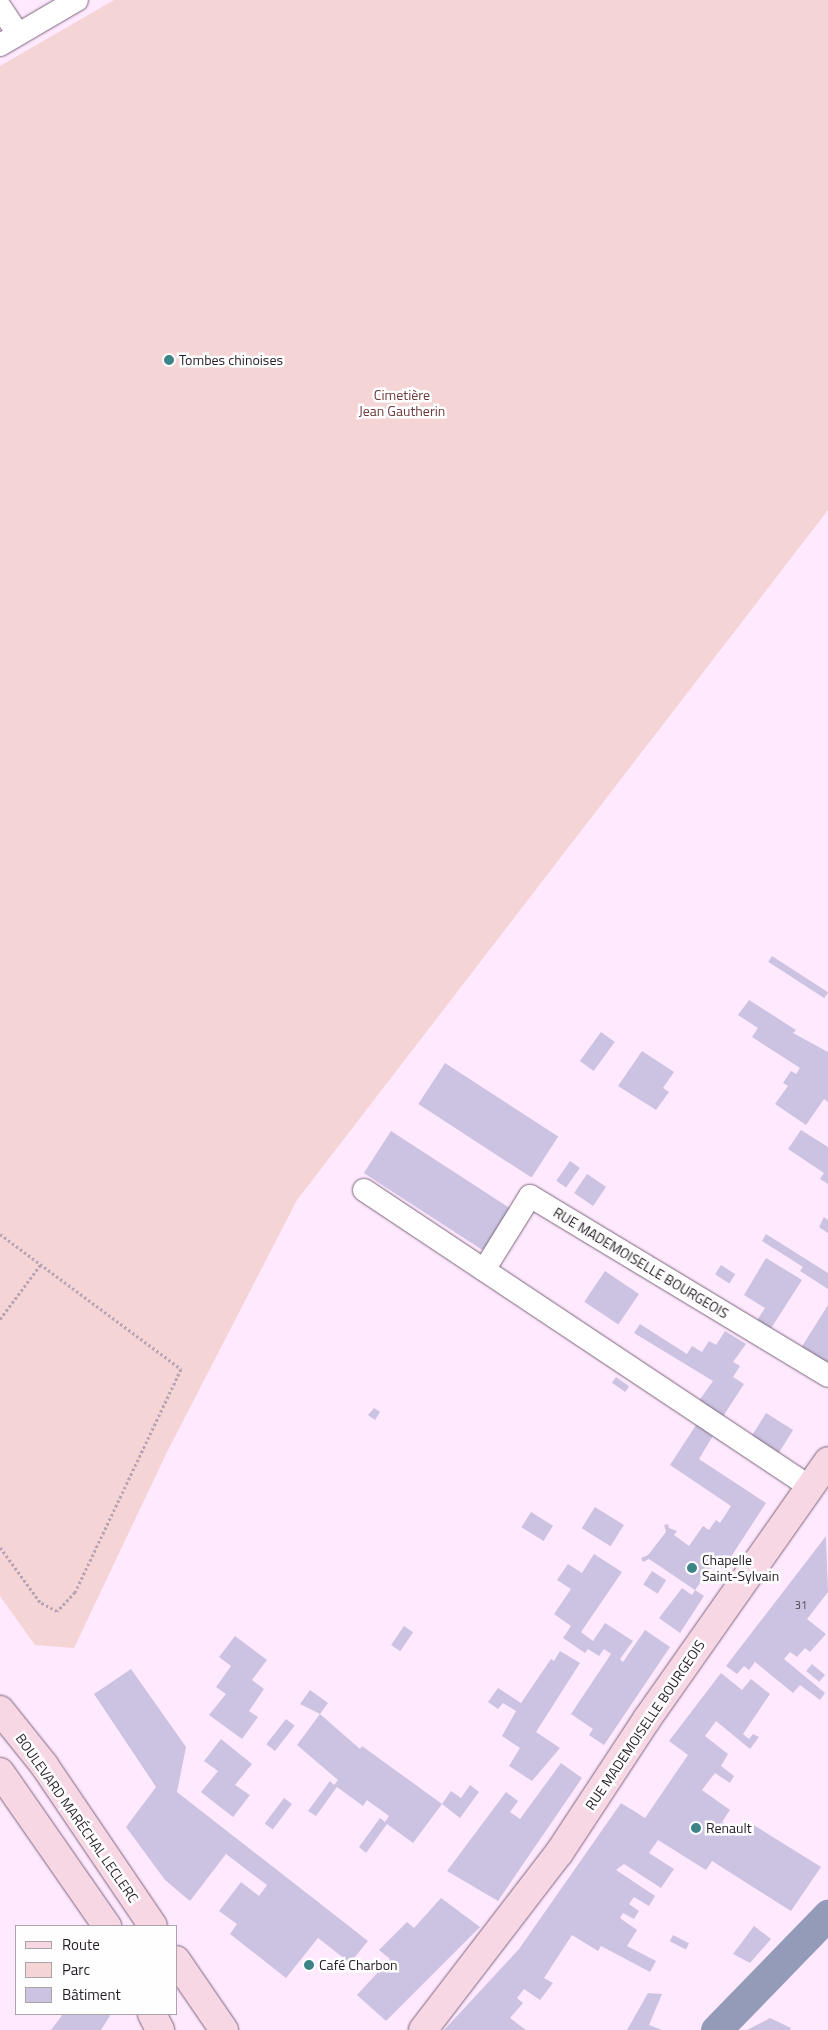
<!DOCTYPE html>
<html>
<head>
<meta charset="utf-8">
<style>
	body { margin:0 }
	#map { position:relative; width:828px; height:2030px; overflow:hidden; background:#ffe9ff; font-family:"Titillium Web",sans-serif }
	div>[style] { position:absolute }
	[style*='--x'] { left:calc(var(--x)*1px); top:calc(var(--y)*1px); width:calc(var(--w)*1px); rotate:calc(var(--a)*1deg) }
	.green>* { inset:0; background:#f4d4d4 }
	.canal>* { height:31px; margin:-15.5px; padding:0 15.5px; transform-origin:15.5px; border-radius:15.5px; background:#949bb9 }
	.building>* { inset:0; background:#ccc2e1; transform-origin:0 0 }
	.path>* { height:3px; margin-top:-1.5px; transform-origin:0; background:repeating-linear-gradient(90deg,#b6a4b6 0 2.5px,transparent 0 5px) }
	.roads { filter:drop-shadow(0 0 1px #796578) drop-shadow(0 0 1px #796578) }
	.street>* { height:22px; margin:-11px; padding:0 11px; transform-origin:11px; border-radius:11px; background:#fff }
	.primary>* { height:28px; margin:-14px; padding:0 14px; transform-origin:14px; border-radius:14px; background:#f8d7e5 }
	.dots>* { width:14px; height:14px; translate:-50% -50%; box-sizing:border-box; border:2px solid #fefefe; border-radius:50% }
	span { translate:-50% -50%; white-space:nowrap; text-align:center; line-height:1.15; -webkit-text-stroke:5px #fefefe; paint-order:stroke }
	.number-label { font-size:11px; color:#504755 }
	.number-label span { -webkit-text-stroke-width:0 }
	.poi-label { font-size:14px; color:#261e26 }
	.left { translate:0 -50%; text-align:left }
	.park-label { font-size:14px; color:#6f3a3c }
	.street-label { font-size:14px; color:#261e26 }
	.legend { position:absolute; left:15px; top:1925px; width:162px; height:90px; box-sizing:border-box; background:#fefefe; border:1px solid #a8a4a8; margin:0; padding:6px 9px; list-style:none; font-size:15px; color:#261e26 }
	.legend li { display:flex; align-items:center; gap:10px; height:25px }
	.legend b { width:25px; border:1px solid #a8a4a8 }
</style>
</head>
<body>
<div id="map">
	<div class="green">
		<i style="clip-path:polygon(114px 0,828px 0,828px 510px,297px 1200px,167px 1452px,74px 1648px,35px 1645px,0 1596px,0 66px)"></i>
	</div>
	<div class="canal">
		<i style="--x:716;--y:2030;--w:161;--a:-45.8"></i>
	</div>
	<div class="building">
		<i style="left:168px;top:353px;width:10px;height:11px;rotate:37deg"></i>
		<i style="left:772px;top:956px;width:67px;height:7px;rotate:33deg"></i>
		<i style="clip-path:polygon(749px 1000px,796px 1030px,793px 1033px,828px 1052px,828px 1102px,824px 1099px,806px 1125px,775px 1104px,788px 1086px,783px 1083px,791px 1071px,796px 1074px,800px 1068px,752px 1037px,758px 1028px,738px 1015px)"></i>
		<i style="left:601px;top:1032px;width:17px;height:36px;rotate:36deg"></i>
		<i style="clip-path:polygon(642px 1051px,674px 1072px,663px 1088px,669px 1092px,656px 1110px,618px 1086px)"></i>
		<i style="left:445px;top:1063px;width:135px;height:49px;rotate:33deg"></i>
		<i style="clip-path:polygon(801px 1130px,828px 1147px,828px 1184px,820px 1179px,824px 1173px,788px 1149px)"></i>
		<i style="left:391px;top:1131px;width:146px;height:50px;rotate:33deg"></i>
		<i style="left:570px;top:1161px;width:12px;height:24px;rotate:35deg"></i>
		<i style="left:587px;top:1174px;width:23px;height:23px;rotate:34deg"></i>
		<i style="clip-path:polygon(824px 1217px,828px 1220px,828px 1233px,819px 1227px)"></i>
		<i style="clip-path:polygon(766px 1234px,828px 1273px,828px 1289px,800px 1271px,803px 1267px,762px 1241px)"></i>
		<i style="clip-path:polygon(766px 1258px,802px 1280px,768px 1333px,754px 1325px,765px 1308px,744px 1295px)"></i>
		<i style="left:721px;top:1265px;width:17px;height:11px;rotate:33deg"></i>
		<i style="left:605px;top:1271px;width:41px;height:37px;rotate:34deg"></i>
		<i style="clip-path:polygon(828px 1305px,828px 1369px,801px 1348px)"></i>
		<i style="clip-path:polygon(640px 1324px,687px 1354px,692px 1346px,702px 1352px,709px 1341px,716px 1345px,725px 1331px,746px 1344px,733px 1362px,740px 1366px,733px 1377px,744px 1384px,722px 1418px,698px 1402px,713px 1381px,634px 1333px)"></i>
		<i style="left:616px;top:1377px;width:16px;height:7px;rotate:35deg"></i>
		<i style="clip-path:polygon(374px 1408px,380px 1412px,375px 1420px,368px 1415px)"></i>
		<i style="left:766px;top:1413px;width:32px;height:28px;rotate:32deg"></i>
		<i style="clip-path:polygon(698px 1422px,714px 1434px,699px 1459px,766px 1503px,723px 1569px,715px 1563px,695px 1590px,704px 1596px,680px 1633px,659px 1618px,682px 1588px,692px 1595px,695px 1590px,649px 1559px,643px 1562px,641px 1558px,648px 1555px,666px 1532px,664px 1525px,668px 1524px,669px 1528px,677px 1531px,674px 1535px,689px 1546px,703px 1526px,709px 1530px,716px 1520px,720px 1523px,731px 1506px,670px 1465px)"></i>
		<i style="left:595px;top:1507px;width:34px;height:25px;rotate:32deg"></i>
		<i style="left:531px;top:1512px;width:26px;height:18px;rotate:32deg"></i>
		<i style="clip-path:polygon(826px 1536px,828px 1592px,807px 1619px,826px 1634px,810px 1652px,805px 1648px,797px 1657px,790px 1652px,784px 1659px,825px 1693px,820px 1700px,800px 1685px,793px 1693px,755px 1662px,749px 1670px,744px 1666px,737px 1674px,726px 1666px)"></i>
		<i style="clip-path:polygon(594px 1554px,622px 1572px,581px 1632px,593px 1641px,605px 1623px,633px 1641px,620px 1659px,623px 1662px,645px 1630px,670px 1647px,604px 1745px,589px 1735px,593px 1729px,571px 1714px,611px 1654px,604px 1649px,599px 1656px,588px 1649px,585px 1653px,563px 1638px,571px 1626px,554px 1614px,571px 1589px,557px 1580px,568px 1564px,582px 1573px)"></i>
		<i style="left:652px;top:1571px;width:17px;height:16px;rotate:33deg"></i>
		<i style="left:404px;top:1626px;width:11px;height:23px;rotate:34deg"></i>
		<i style="clip-path:polygon(235px 1636px,267px 1660px,252px 1680px,264px 1689px,249px 1711px,258px 1717px,242px 1739px,209px 1715px,226px 1694px,216px 1687px,231px 1666px,219px 1657px)"></i>
		<i style="clip-path:polygon(560px 1651px,580px 1663px,536px 1732px,560px 1748px,532px 1781px,509px 1766px,520px 1748px,502px 1736px,516px 1711px,503px 1703px,498px 1709px,488px 1702px,498px 1688px,521px 1703px,551px 1659px,554px 1661px)"></i>
		<i style="left:812px;top:1664px;width:17px;height:9px;rotate:40deg"></i>
		<i style="clip-path:polygon(131px 1669px,186px 1747px,177px 1792px,368px 1941px,350px 1963px,318px 1938px,286px 1978px,230px 1934px,237px 1924px,219px 1911px,241px 1882px,259px 1896px,267px 1885px,226px 1854px,190px 1901px,165px 1880px,126px 1827px,156px 1787px,94px 1694px)"></i>
		<i style="clip-path:polygon(721px 1673px,742px 1690px,751px 1679px,770px 1694px,743px 1734px,749px 1739px,753px 1734px,759px 1737px,750px 1749px,716px 1721px,705px 1736px,728px 1754px,721px 1766px,734px 1776px,730px 1783px,715px 1773px,702px 1790px,730px 1810px,722px 1822px,740px 1834px,749px 1822px,821px 1867px,791px 1911px,712px 1861px,706px 1870px,658px 1840px,649px 1853px,674px 1869px,661px 1888px,624px 1864px,616px 1870px,655px 1896px,649px 1906px,634px 1897px,629px 1904px,639px 1911px,634px 1919px,623px 1913px,620px 1918px,637px 1930px,627px 1946px,656px 1961px,650px 1972px,601px 1946px,598px 1951px,572px 1935px,544px 1978px,553px 1983px,540px 2000px,524px 1989px,517px 1998px,523px 2003px,510px 2018px,526px 2030px,444px 2030px,519px 1949px,621px 1803px,645px 1818px,688px 1755px,669px 1741px)"></i>
		<i style="clip-path:polygon(310px 1690px,328px 1703px,320px 1714px,300px 1704px)"></i>
		<i style="clip-path:polygon(320px 1714px,360px 1749px,362px 1746px,442px 1804px,413px 1843px,387px 1824px,366px 1853px,359px 1847px,380px 1818px,385px 1822px,389px 1816px,367px 1800px,363px 1806px,337px 1787px,316px 1816px,308px 1811px,330px 1781px,334px 1785px,338px 1780px,297px 1745px)"></i>
		<i style="left:286px;top:1719px;width:11px;height:32px;rotate:38deg"></i>
		<i style="clip-path:polygon(221px 1739px,252px 1764px,235px 1785px,250px 1795px,233px 1817px,201px 1792px,218px 1771px,204px 1761px)"></i>
		<i style="clip-path:polygon(561px 1763px,582px 1778px,498px 1901px,447px 1871px,506px 1792px,518px 1801px,510px 1812px,520px 1819px)"></i>
		<i style="clip-path:polygon(470px 1785px,479px 1792px,460px 1818px,442px 1804px,451px 1791px,461px 1798px)"></i>
		<i style="left:284px;top:1798px;width:10px;height:32px;rotate:37deg"></i>
		<i style="clip-path:polygon(441px 1898px,480px 1927px,386px 2021px,357px 1995px,390px 1959px,379px 1950px,407px 1922px,414px 1928px)"></i>
		<i style="clip-path:polygon(754px 1926px,771px 1939px,750px 1963px,733px 1954px)"></i>
		<i style="left:673px;top:1935px;width:18px;height:7px;rotate:27deg"></i>
		<i style="clip-path:polygon(648px 1993px,662px 1994px,649px 2025px,662px 2030px,627px 2030px)"></i>
		<i style="clip-path:polygon(63px 2014px,109px 2014px,110px 2016px,101px 2030px,51px 2030px)"></i>
		<i style="clip-path:polygon(770px 2018px,791px 2028px,790px 2030px,747px 2030px)"></i>
	</div>
	<div class="path">
		<i style="--x:0;--y:1234;--w:226;--a:36.7"></i>
		<i style="--x:181;--y:1369;--w:247;--a:115.4"></i>
		<i style="--x:75;--y:1592;--w:26;--a:133"></i>
		<i style="--x:57;--y:1611;--w:19;--a:-152"></i>
		<i style="--x:40;--y:1602;--w:68;--a:-126"></i>
		<i style="--x:0;--y:1319;--w:69;--a:-53.3"></i>
	</div>
	<div class="roads">
		<div class="street">
			<i style="--x:0;--y:7;--w:32;--a:56"></i>
			<i style="--x:0;--y:45;--w:89;--a:-30.3"></i>
			<i style="--x:364;--y:1190;--w:536;--a:33.66"></i>
			<i style="--x:484;--y:1270;--w:87;--a:-58.1"></i>
			<i style="--x:530;--y:1196;--w:348;--a:31.1"></i>
		</div>
		<div class="primary">
			<i style="--x:0;--y:1710;--w:70;--a:51.3"></i>
			<i style="--x:44;--y:1765;--w:194;--a:55.9"></i>
			<i style="--x:0;--y:1772;--w:188;--a:55.2"></i>
			<i style="--x:176;--y:1960;--w:85;--a:55.6"></i>
			<i style="--x:152;--y:2014;--w:18;--a:63"></i>
			<i style="--x:423;--y:2030;--w:223;--a:-52.5"></i>
			<i style="--x:559;--y:1853;--w:160;--a:-56.7"></i>
			<i style="--x:647;--y:1719;--w:315;--a:-54.9"></i>
		</div>
	</div>
	<div class="dots">
		<i style="left:169px;top:360px;background:#3c8486"></i>
		<i style="left:692px;top:1568px;background:#3c8486"></i>
		<i style="left:696px;top:1828px;background:#3c8486"></i>
		<i style="left:309px;top:1965px;background:#3c8486"></i>
	</div>
	<div class="number-label">
		<span style="left:801px;top:1605px">31</span>
	</div>
	<div class="poi-label">
		<span class="left" style="left:179px;top:360px">Tombes chinoises</span>
		<span class="left" style="left:702px;top:1568px">Chapelle<br>Saint-Sylvain</span>
		<span class="left" style="left:706px;top:1828px">Renault</span>
		<span class="left" style="left:319px;top:1965px">Café Charbon</span>
	</div>
	<div class="park-label">
		<span style="left:402px;top:403px">Cimetière<br>Jean Gautherin</span>
	</div>
	<div class="street-label">
		<span style="left:641px;top:1263px;rotate:31deg">RUE MADEMOISELLE BOURGEOIS</span>
		<span style="left:645px;top:1725px;rotate:-56deg">RUE MADEMOISELLE BOURGEOIS</span>
		<span style="left:77px;top:1818px;rotate:55deg">BOULEVARD MARÉCHAL LECLERC</span>
	</div>
	<ul class="legend">
	<li><b style="height:6px;background:#f8d7e5"></b>Route</li>
	<li><b style="height:14px;background:#f4d4d4"></b>Parc</li>
	<li><b style="height:14px;background:#ccc2e1"></b>Bâtiment</li>
	</ul>
</div>
</body>
</html>
